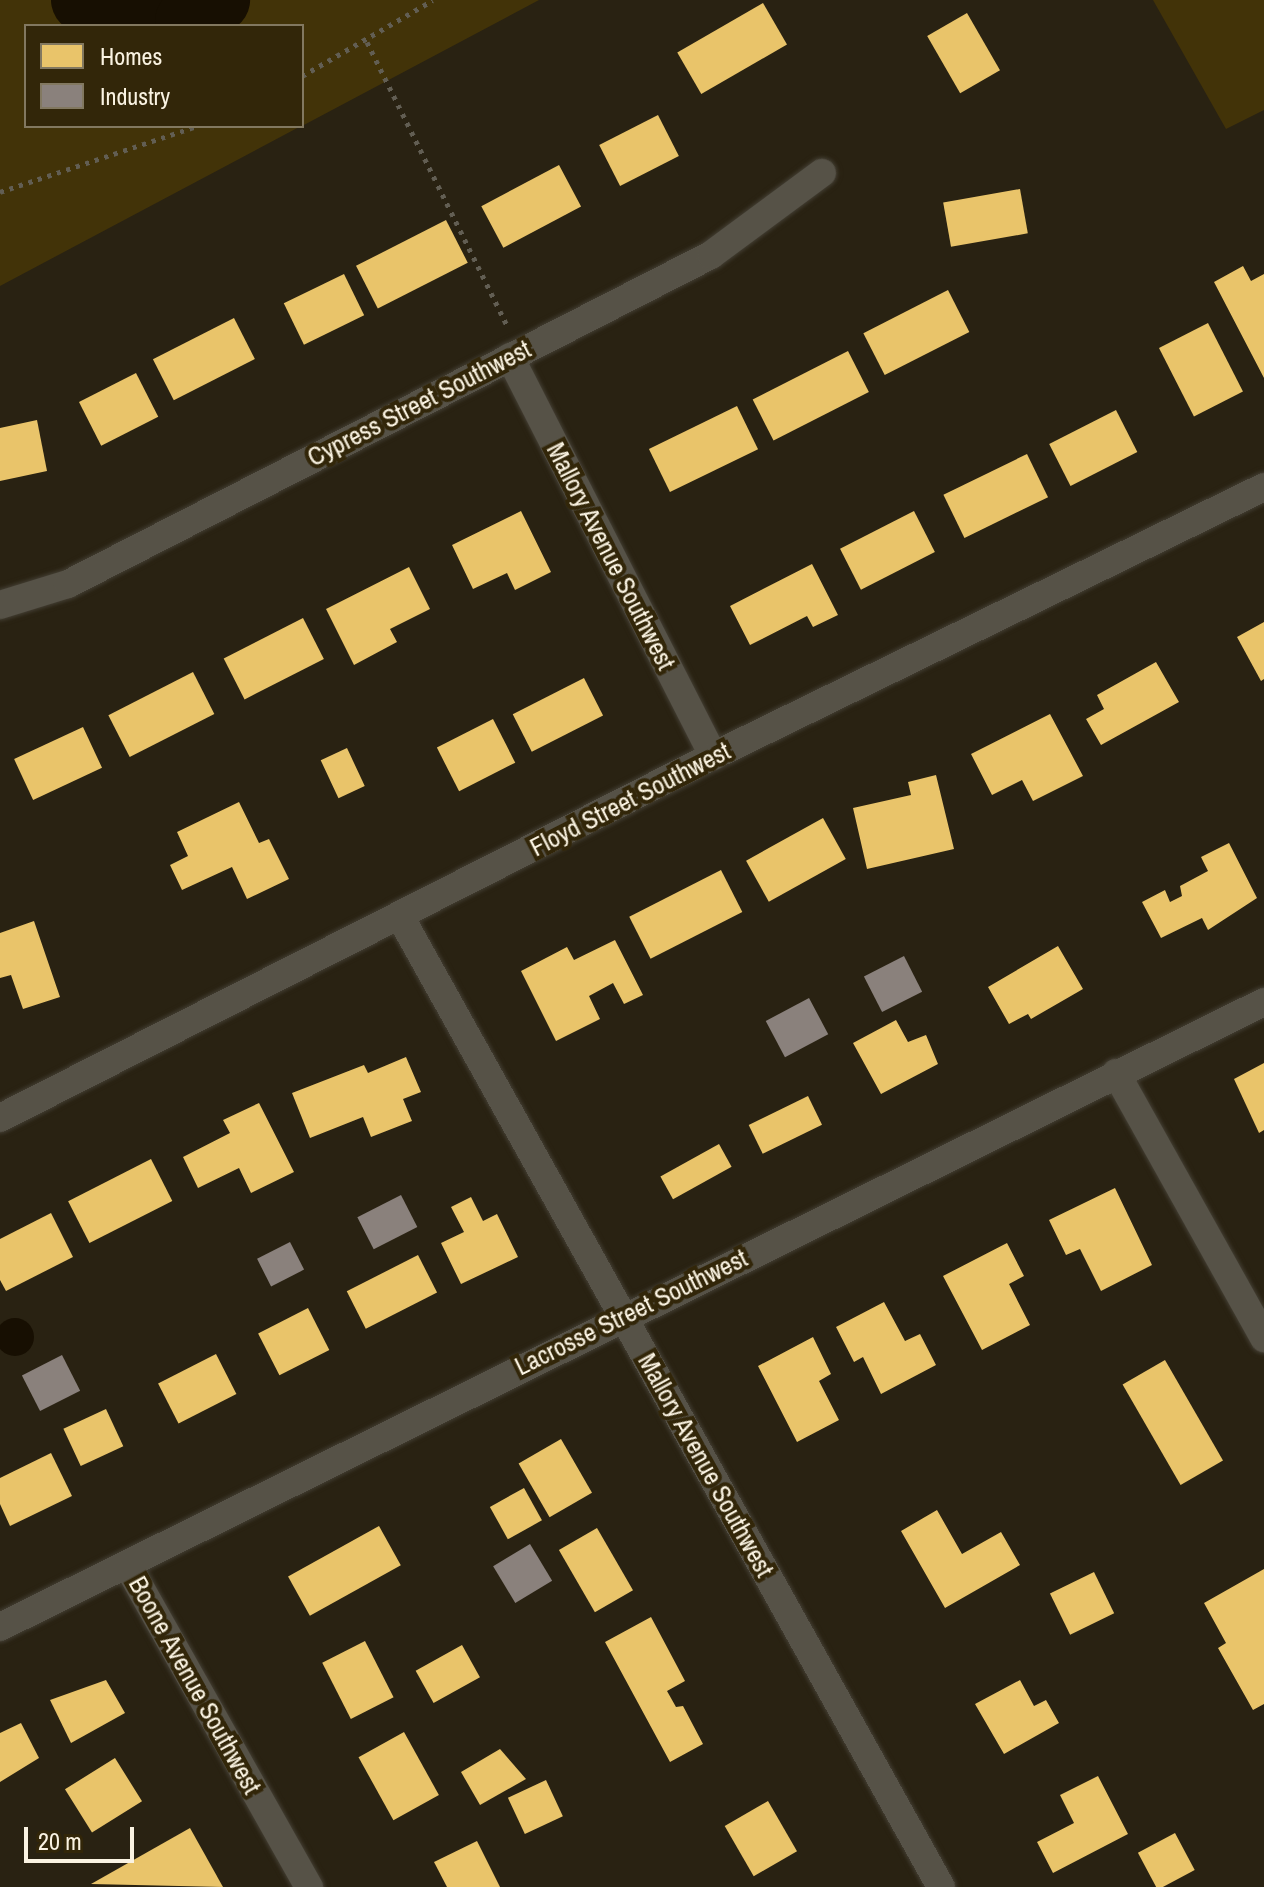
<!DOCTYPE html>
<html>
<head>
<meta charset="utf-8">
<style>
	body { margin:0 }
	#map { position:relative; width:1264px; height:1887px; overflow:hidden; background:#292212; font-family:"Archivo Narrow",sans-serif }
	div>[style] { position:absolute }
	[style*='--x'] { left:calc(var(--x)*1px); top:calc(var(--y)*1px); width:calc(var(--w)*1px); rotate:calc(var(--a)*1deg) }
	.green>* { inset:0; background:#423308 }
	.water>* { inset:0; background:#170f02 }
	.round { border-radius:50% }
	.homes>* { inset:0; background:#e9c46a; transform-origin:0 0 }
	.industry>* { inset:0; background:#8a817c; transform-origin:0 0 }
	.river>* { height:66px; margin:-33px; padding:0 33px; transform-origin:33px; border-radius:33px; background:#170f02 }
	.path>* { height:5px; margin-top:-2.5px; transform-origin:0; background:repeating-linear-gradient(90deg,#625e53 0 4px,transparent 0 10px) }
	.roads { filter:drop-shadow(0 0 2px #433e33) drop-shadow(0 0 2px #433e33) }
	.street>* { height:28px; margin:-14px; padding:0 14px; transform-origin:14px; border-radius:14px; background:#565247 }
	span { translate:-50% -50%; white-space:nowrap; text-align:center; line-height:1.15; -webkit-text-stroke:8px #322609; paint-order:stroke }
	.street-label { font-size:26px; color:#faf3e2 }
	.legend { position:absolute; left:24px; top:24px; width:280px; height:104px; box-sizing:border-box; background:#322609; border:2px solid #827860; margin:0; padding:10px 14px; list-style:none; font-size:24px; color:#faf3e2 }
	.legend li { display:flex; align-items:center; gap:16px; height:40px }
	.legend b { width:40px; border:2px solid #827860 }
	.scale { position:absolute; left:24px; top:1827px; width:110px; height:36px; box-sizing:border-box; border:4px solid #faf3e2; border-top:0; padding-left:10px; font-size:24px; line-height:28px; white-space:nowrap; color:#faf3e2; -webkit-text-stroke:6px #322609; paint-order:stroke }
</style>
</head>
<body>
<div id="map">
	<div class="green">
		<i style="clip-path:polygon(0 0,539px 0,302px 126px,302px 26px,26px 26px,26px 126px,301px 126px,0 286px)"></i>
		<i style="clip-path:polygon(1153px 0,1264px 0,1264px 110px,1226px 129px)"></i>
	</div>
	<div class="water">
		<i class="round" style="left:-4px;top:1318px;width:38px;height:38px"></i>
	</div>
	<div class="homes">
		<i style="left:763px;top:3px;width:48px;height:99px;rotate:60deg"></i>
		<i style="left:967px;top:13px;width:66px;height:46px;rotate:60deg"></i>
		<i style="left:658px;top:115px;width:46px;height:66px;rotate:63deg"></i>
		<i style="left:559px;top:165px;width:47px;height:88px;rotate:62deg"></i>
		<i style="left:1020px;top:189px;width:45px;height:78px;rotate:80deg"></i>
		<i style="left:446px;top:220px;width:48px;height:101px;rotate:63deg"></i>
		<i style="clip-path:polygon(1243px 266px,1251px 281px,1264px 274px,1264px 378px,1214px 282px)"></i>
		<i style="left:344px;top:274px;width:46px;height:67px;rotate:64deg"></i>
		<i style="left:948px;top:290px;width:47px;height:95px;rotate:63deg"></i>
		<i style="left:234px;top:318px;width:46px;height:91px;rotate:63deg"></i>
		<i style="left:1208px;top:323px;width:77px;height:55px;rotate:63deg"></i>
		<i style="left:848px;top:351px;width:46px;height:107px;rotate:63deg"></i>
		<i style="left:136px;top:373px;width:49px;height:64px;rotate:63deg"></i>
		<i style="left:737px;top:406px;width:48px;height:98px;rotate:64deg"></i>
		<i style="left:1116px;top:410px;width:47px;height:75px;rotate:63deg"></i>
		<i style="clip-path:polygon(37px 420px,47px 471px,0 481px,0 428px)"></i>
		<i style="left:1027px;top:454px;width:48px;height:93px;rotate:64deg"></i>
		<i style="clip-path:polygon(521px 511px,551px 572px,515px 590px,507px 573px,473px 589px,452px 545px)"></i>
		<i style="left:914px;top:511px;width:46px;height:83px;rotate:63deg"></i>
		<i style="clip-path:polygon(812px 564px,838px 615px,813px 627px,807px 616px,750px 645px,730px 606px)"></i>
		<i style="clip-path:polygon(409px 567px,430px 609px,390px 629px,397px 642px,354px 665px,326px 609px)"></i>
		<i style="left:303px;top:618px;width:46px;height:89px;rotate:63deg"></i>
		<i style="clip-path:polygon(1264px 622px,1264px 679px,1261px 681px,1237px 637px)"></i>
		<i style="clip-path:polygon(1156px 662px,1179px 702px,1101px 745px,1086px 719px,1104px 709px,1097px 695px)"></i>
		<i style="left:193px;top:672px;width:47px;height:95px;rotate:63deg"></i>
		<i style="left:584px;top:678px;width:42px;height:80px;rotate:63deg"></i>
		<i style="clip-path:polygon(1050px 714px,1083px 776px,1033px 801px,1022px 780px,992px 795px,971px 754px)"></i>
		<i style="left:493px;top:719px;width:49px;height:63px;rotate:63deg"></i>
		<i style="left:83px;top:727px;width:45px;height:76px;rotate:65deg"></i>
		<i style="left:347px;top:748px;width:42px;height:29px;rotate:65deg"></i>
		<i style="clip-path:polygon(936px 775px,954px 849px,867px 869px,853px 808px,911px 795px,908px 782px)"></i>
		<i style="clip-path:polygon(239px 802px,259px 843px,269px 839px,289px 879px,247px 899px,232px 867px,182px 890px,170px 865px,188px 856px,177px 832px)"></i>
		<i style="left:823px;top:818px;width:47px;height:88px;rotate:61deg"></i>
		<i style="clip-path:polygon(1229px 843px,1257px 898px,1208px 930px,1202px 918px,1161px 938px,1142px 902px,1165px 890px,1170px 902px,1182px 896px,1180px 886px,1208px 871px,1201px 857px)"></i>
		<i style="left:721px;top:870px;width:47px;height:103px;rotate:63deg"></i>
		<i style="clip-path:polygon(34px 921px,60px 997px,23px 1009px,11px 975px,0 978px,0 933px)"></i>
		<i style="clip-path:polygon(615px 940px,643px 995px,624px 1004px,613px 983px,589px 996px,600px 1019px,556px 1041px,521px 971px,567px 947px,574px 960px)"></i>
		<i style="clip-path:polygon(1058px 946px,1083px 989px,1031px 1019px,1028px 1014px,1009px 1024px,988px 987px)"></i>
		<i style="clip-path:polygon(896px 1020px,908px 1042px,926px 1035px,938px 1064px,881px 1094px,853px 1043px)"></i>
		<i style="clip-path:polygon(406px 1057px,421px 1092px,403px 1099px,412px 1121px,371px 1137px,363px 1117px,310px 1138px,292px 1093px,364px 1065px,368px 1073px)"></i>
		<i style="clip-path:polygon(1264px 1063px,1264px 1130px,1259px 1133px,1234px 1079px)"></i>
		<i style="left:808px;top:1096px;width:32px;height:66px;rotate:64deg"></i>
		<i style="clip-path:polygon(259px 1103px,294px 1172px,251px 1193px,239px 1168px,198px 1188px,183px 1157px,230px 1133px,223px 1120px)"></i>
		<i style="left:719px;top:1144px;width:26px;height:67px;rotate:61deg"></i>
		<i style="left:151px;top:1159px;width:47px;height:93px;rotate:63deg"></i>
		<i style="clip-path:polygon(1115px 1188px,1152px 1265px,1101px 1291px,1080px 1249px,1066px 1255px,1049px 1220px)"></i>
		<i style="clip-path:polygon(471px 1197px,483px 1221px,497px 1214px,518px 1257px,461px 1284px,441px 1243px,464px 1232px,451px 1207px)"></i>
		<i style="clip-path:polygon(51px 1213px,73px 1257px,6px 1291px,0 1280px,0 1239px)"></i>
		<i style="clip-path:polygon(1007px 1243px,1024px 1276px,1009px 1284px,1030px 1325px,982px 1350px,943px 1276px)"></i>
		<i style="left:418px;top:1255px;width:42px;height:80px;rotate:63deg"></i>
		<i style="clip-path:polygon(884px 1302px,905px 1341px,920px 1334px,936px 1365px,881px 1394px,863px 1357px,854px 1362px,836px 1327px)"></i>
		<i style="left:308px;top:1308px;width:47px;height:56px;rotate:63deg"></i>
		<i style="clip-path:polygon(813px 1337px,831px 1374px,819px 1381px,839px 1420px,797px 1442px,758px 1366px)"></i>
		<i style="left:216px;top:1354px;width:45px;height:65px;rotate:63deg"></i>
		<i style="left:1165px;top:1360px;width:116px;height:49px;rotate:60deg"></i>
		<i style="left:106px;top:1409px;width:41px;height:47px;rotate:65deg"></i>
		<i style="left:561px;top:1439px;width:62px;height:49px;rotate:60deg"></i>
		<i style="clip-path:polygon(51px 1453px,72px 1496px,10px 1526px,0 1504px,0 1478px)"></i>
		<i style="left:524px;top:1488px;width:37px;height:39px;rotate:61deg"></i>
		<i style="clip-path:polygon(937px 1510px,962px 1554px,1001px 1532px,1020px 1565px,945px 1608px,901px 1531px)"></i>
		<i style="left:379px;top:1526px;width:45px;height:104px;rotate:61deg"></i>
		<i style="left:597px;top:1528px;width:72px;height:44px;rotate:60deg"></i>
		<i style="clip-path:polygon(1264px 1569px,1264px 1704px,1253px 1710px,1218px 1648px,1226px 1643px,1204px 1603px)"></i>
		<i style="left:1094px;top:1572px;width:46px;height:49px;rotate:64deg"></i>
		<i style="clip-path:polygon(651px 1617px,685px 1681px,667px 1691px,676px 1707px,683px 1706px,703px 1744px,670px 1762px,605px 1642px)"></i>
		<i style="left:365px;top:1641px;width:63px;height:48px;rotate:63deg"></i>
		<i style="left:462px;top:1645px;width:37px;height:53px;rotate:61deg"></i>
		<i style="clip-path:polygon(106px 1680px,125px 1713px,71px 1743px,50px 1700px)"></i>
		<i style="clip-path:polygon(1020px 1680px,1034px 1706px,1046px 1700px,1059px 1723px,1004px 1754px,975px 1704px)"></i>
		<i style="clip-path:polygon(21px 1723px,39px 1758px,0 1782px,0 1733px)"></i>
		<i style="left:404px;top:1732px;width:72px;height:52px;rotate:61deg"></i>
		<i style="clip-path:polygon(500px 1749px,526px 1779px,480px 1805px,461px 1772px)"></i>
		<i style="left:115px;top:1758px;width:51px;height:59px;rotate:58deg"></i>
		<i style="clip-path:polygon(1098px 1776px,1128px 1834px,1053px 1873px,1037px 1842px,1074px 1823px,1060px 1795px)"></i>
		<i style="left:546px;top:1780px;width:40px;height:42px;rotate:65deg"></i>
		<i style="left:768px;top:1801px;width:58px;height:50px;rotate:60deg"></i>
		<i style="clip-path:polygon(190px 1828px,223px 1887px,91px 1884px)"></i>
		<i style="left:1175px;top:1833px;width:42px;height:42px;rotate:62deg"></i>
		<i style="clip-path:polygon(477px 1841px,500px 1887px,447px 1887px,434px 1862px)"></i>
	</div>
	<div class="industry">
		<i style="left:904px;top:956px;width:40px;height:45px;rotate:63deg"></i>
		<i style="left:809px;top:998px;width:41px;height:49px;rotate:62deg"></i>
		<i style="left:401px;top:1195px;width:36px;height:49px;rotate:63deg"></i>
		<i style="left:290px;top:1242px;width:31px;height:37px;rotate:63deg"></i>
		<i style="left:62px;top:1355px;width:40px;height:45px;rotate:63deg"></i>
		<i style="left:530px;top:1544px;width:43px;height:43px;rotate:59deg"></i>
	</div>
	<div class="river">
		<i style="--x:84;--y:0;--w:106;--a:11.4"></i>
		<i style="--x:188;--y:21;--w:36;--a:-36"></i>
	</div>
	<div class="path">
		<i style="--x:367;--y:42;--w:316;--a:63.7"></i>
		<i style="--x:302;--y:76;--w:151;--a:-30.1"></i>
		<i style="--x:0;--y:192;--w:208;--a:-18.5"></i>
	</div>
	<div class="roads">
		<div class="street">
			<i style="--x:510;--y:357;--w:448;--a:63"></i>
			<i style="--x:0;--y:605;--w:71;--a:-17.2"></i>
			<i style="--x:68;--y:584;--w:722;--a:-27.1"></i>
			<i style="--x:711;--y:255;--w:138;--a:-36.5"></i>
			<i style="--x:401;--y:918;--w:1109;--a:60.87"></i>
			<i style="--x:1116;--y:1073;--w:304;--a:60.8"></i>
			<i style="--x:0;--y:1118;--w:800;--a:-26.92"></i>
			<i style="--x:713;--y:756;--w:613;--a:-26.02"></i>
			<i style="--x:128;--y:1566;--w:369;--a:60.6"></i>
			<i style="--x:0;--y:1627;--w:1410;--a:-26.31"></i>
		</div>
	</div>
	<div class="street-label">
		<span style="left:419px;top:403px;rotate:-27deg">Cypress Street Southwest</span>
		<span style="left:611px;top:556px;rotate:63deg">Mallory Avenue Southwest</span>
		<span style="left:630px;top:799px;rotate:-27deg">Floyd Street Southwest</span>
		<span style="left:631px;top:1312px;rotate:-26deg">Lacrosse Street Southwest</span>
		<span style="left:706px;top:1465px;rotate:61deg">Mallory Avenue Southwest</span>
		<span style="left:195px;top:1685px;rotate:61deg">Boone Avenue Southwest</span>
	</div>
	<ul class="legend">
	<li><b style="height:22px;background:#e9c46a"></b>Homes</li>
	<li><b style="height:22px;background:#8a817c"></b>Industry</li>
	</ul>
	<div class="scale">20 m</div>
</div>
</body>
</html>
